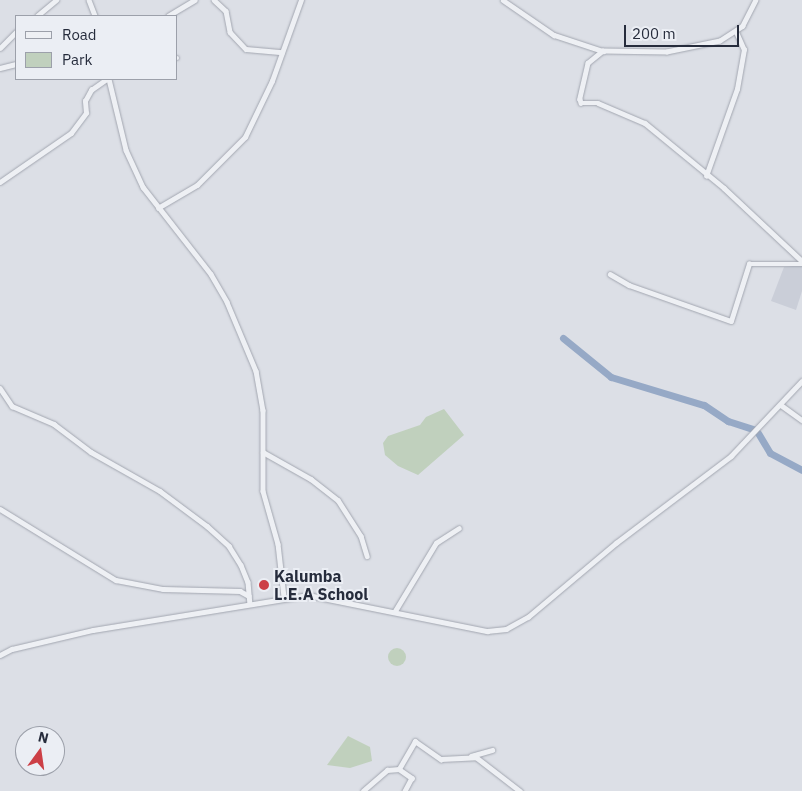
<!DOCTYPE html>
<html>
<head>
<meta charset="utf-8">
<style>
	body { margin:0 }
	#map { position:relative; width:802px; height:791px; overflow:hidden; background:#dcdfe6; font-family:"IBM Plex Sans",sans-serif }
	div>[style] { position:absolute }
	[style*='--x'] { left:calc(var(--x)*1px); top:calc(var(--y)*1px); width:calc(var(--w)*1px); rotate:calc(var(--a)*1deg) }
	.built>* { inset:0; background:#caced8 }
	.green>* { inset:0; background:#c0d0bd }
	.round { border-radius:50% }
	.river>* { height:7px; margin:-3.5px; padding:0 3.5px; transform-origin:3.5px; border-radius:3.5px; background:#96a9c6 }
	.roads { filter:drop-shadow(0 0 1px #a2a6b0) drop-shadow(0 0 1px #a2a6b0) }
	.minor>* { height:4.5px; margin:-2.25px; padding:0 2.25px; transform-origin:2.25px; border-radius:2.25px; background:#eef0f4 }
	.dots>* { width:14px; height:14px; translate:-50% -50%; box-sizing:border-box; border:2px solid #ebeef4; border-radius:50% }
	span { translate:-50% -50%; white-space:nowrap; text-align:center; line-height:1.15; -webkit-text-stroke:4px #ebeef4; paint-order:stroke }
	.poi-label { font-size:16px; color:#262c3c; font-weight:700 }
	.left { translate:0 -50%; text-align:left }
	.legend { position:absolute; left:15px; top:15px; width:162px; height:65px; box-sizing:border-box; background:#ebeef4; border:1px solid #9ca0aa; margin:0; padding:6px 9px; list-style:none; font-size:15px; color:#262c3c }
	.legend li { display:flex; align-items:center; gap:10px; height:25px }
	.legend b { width:25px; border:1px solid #9ca0aa }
	.north { position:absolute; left:15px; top:726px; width:50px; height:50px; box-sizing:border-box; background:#ebeef4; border:1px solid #9ca0aa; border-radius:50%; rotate:14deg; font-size:14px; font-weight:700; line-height:20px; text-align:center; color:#262c3c }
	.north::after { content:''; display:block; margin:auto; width:18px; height:22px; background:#cc3f46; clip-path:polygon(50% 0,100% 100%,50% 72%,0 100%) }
	.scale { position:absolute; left:624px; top:25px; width:115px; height:22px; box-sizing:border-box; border:2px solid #262c3c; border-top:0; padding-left:6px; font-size:15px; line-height:18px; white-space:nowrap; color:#262c3c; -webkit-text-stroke:4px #ebeef4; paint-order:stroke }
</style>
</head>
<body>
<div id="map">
	<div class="built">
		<i style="clip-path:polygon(802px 265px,802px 291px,796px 310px,771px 301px,784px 267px)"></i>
	</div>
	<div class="green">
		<i style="clip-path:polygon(444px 409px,464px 435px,418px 475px,398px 466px,385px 455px,383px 443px,388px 436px,420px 425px,426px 417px)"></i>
		<i class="round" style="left:388px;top:648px;width:18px;height:18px"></i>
		<i style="clip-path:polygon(348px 736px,370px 747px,372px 761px,350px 768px,327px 765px)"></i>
	</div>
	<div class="river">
		<i style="--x:563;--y:338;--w:62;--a:39.1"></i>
		<i style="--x:611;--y:377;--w:97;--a:16.8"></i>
		<i style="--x:704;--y:405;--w:29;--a:34"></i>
		<i style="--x:728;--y:421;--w:28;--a:18"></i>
		<i style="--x:758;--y:433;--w:23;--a:59"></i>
		<i style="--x:770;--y:453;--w:36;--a:28"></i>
	</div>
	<div class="roads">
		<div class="minor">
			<i style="--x:89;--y:0;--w:17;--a:69"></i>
			<i style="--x:214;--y:0;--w:16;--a:43"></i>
			<i style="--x:226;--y:11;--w:21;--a:79"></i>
			<i style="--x:230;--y:32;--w:23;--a:47"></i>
			<i style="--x:246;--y:49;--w:36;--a:5"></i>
			<i style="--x:503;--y:0;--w:62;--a:34.5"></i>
			<i style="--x:554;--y:35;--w:52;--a:18.1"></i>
			<i style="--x:756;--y:0;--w:29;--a:117"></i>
			<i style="--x:743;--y:26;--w:27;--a:147"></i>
			<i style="--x:720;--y:41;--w:54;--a:168.3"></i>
			<i style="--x:667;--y:52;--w:64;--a:-179.1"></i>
			<i style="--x:603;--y:51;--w:19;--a:141"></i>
			<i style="--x:588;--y:63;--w:37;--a:103"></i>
			<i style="--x:580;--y:99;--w:4;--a:76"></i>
			<i style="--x:581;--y:103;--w:17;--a:0"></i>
			<i style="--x:598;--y:103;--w:51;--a:23.1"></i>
			<i style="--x:645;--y:123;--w:102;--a:39.4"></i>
			<i style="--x:724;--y:188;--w:107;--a:43.1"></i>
			<i style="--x:37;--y:16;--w:25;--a:-40"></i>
			<i style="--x:168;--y:16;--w:31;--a:-31"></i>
			<i style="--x:0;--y:48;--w:23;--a:-45"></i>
			<i style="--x:176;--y:58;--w:1;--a:0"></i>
			<i style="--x:0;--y:68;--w:16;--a:-14"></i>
			<i style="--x:109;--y:79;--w:73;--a:76.5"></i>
			<i style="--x:126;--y:150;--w:41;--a:65.3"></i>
			<i style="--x:143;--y:187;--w:110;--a:52"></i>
			<i style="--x:211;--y:274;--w:32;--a:60"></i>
			<i style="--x:227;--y:302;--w:75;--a:67.2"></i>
			<i style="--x:256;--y:371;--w:40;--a:80"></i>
			<i style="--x:263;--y:410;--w:81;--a:90"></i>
			<i style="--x:263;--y:491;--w:55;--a:74.2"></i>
			<i style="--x:278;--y:544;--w:53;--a:83.5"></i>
			<i style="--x:706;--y:176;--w:92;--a:-70.4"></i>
			<i style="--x:737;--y:89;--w:40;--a:-80"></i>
			<i style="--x:744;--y:50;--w:20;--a:-114"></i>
			<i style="--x:0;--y:182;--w:86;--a:-34.6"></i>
			<i style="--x:71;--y:133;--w:25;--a:-53"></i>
			<i style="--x:86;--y:113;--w:12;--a:-95"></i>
			<i style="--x:85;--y:101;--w:13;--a:-61"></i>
			<i style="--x:91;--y:90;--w:19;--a:-35"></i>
			<i style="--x:158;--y:208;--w:45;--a:-30.5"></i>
			<i style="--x:197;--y:185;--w:68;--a:-45"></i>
			<i style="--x:245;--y:137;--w:62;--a:-64.3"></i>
			<i style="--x:272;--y:81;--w:86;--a:-70.3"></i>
			<i style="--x:610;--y:274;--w:22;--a:30"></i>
			<i style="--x:629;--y:285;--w:108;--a:19.4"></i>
			<i style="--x:731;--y:321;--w:60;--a:-72.5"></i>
			<i style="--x:749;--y:264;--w:53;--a:0"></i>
			<i style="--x:0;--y:388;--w:22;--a:56"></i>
			<i style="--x:12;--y:406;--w:46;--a:23.2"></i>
			<i style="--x:54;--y:424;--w:46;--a:37.1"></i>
			<i style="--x:91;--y:452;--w:79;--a:29.5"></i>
			<i style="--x:160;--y:491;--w:59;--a:36.7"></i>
			<i style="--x:207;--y:526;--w:30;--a:42"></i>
			<i style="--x:229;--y:546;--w:22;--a:58"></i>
			<i style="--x:241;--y:565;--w:18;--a:68"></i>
			<i style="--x:248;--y:582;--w:22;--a:85"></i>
			<i style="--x:781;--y:405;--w:26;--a:36"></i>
			<i style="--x:263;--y:452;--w:55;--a:29.4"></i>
			<i style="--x:311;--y:479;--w:34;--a:38"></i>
			<i style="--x:338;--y:500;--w:43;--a:57.4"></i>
			<i style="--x:361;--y:536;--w:21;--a:73"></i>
			<i style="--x:0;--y:509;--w:136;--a:31.5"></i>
			<i style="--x:116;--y:580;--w:48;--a:10.8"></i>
			<i style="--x:163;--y:589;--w:77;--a:1.5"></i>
			<i style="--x:240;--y:591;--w:10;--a:29"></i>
			<i style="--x:395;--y:611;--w:79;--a:-58.9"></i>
			<i style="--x:436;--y:543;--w:27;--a:-33"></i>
			<i style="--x:0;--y:655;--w:13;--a:-27"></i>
			<i style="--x:12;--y:649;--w:83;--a:-13.2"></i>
			<i style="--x:93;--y:630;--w:218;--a:-9.2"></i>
			<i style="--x:308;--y:595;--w:183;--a:11.4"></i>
			<i style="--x:487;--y:631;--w:19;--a:-6"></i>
			<i style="--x:506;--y:629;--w:25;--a:-29"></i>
			<i style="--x:528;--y:617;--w:115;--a:-40.1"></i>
			<i style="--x:616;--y:543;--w:144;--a:-37.1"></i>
			<i style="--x:731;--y:456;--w:103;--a:-46.6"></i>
			<i style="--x:471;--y:756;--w:22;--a:-16"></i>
			<i style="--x:399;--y:769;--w:16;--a:35"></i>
			<i style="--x:412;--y:778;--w:15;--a:118"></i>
			<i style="--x:363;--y:791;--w:32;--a:-41"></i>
			<i style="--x:387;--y:770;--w:12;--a:-5"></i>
			<i style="--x:399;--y:769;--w:32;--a:-60"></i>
			<i style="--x:415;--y:741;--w:32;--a:35"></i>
			<i style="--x:441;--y:759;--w:35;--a:-3"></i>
			<i style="--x:476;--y:757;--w:56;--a:37.7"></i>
		</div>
	</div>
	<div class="dots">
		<i style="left:264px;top:585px;background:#cc3f46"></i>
	</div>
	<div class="poi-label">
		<span class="left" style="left:274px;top:585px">Kalumba<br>L.E.A School</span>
	</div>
	<ul class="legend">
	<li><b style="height:6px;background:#eef0f4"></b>Road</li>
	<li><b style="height:14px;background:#c0d0bd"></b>Park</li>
	</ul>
	<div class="north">N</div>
	<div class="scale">200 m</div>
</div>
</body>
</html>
